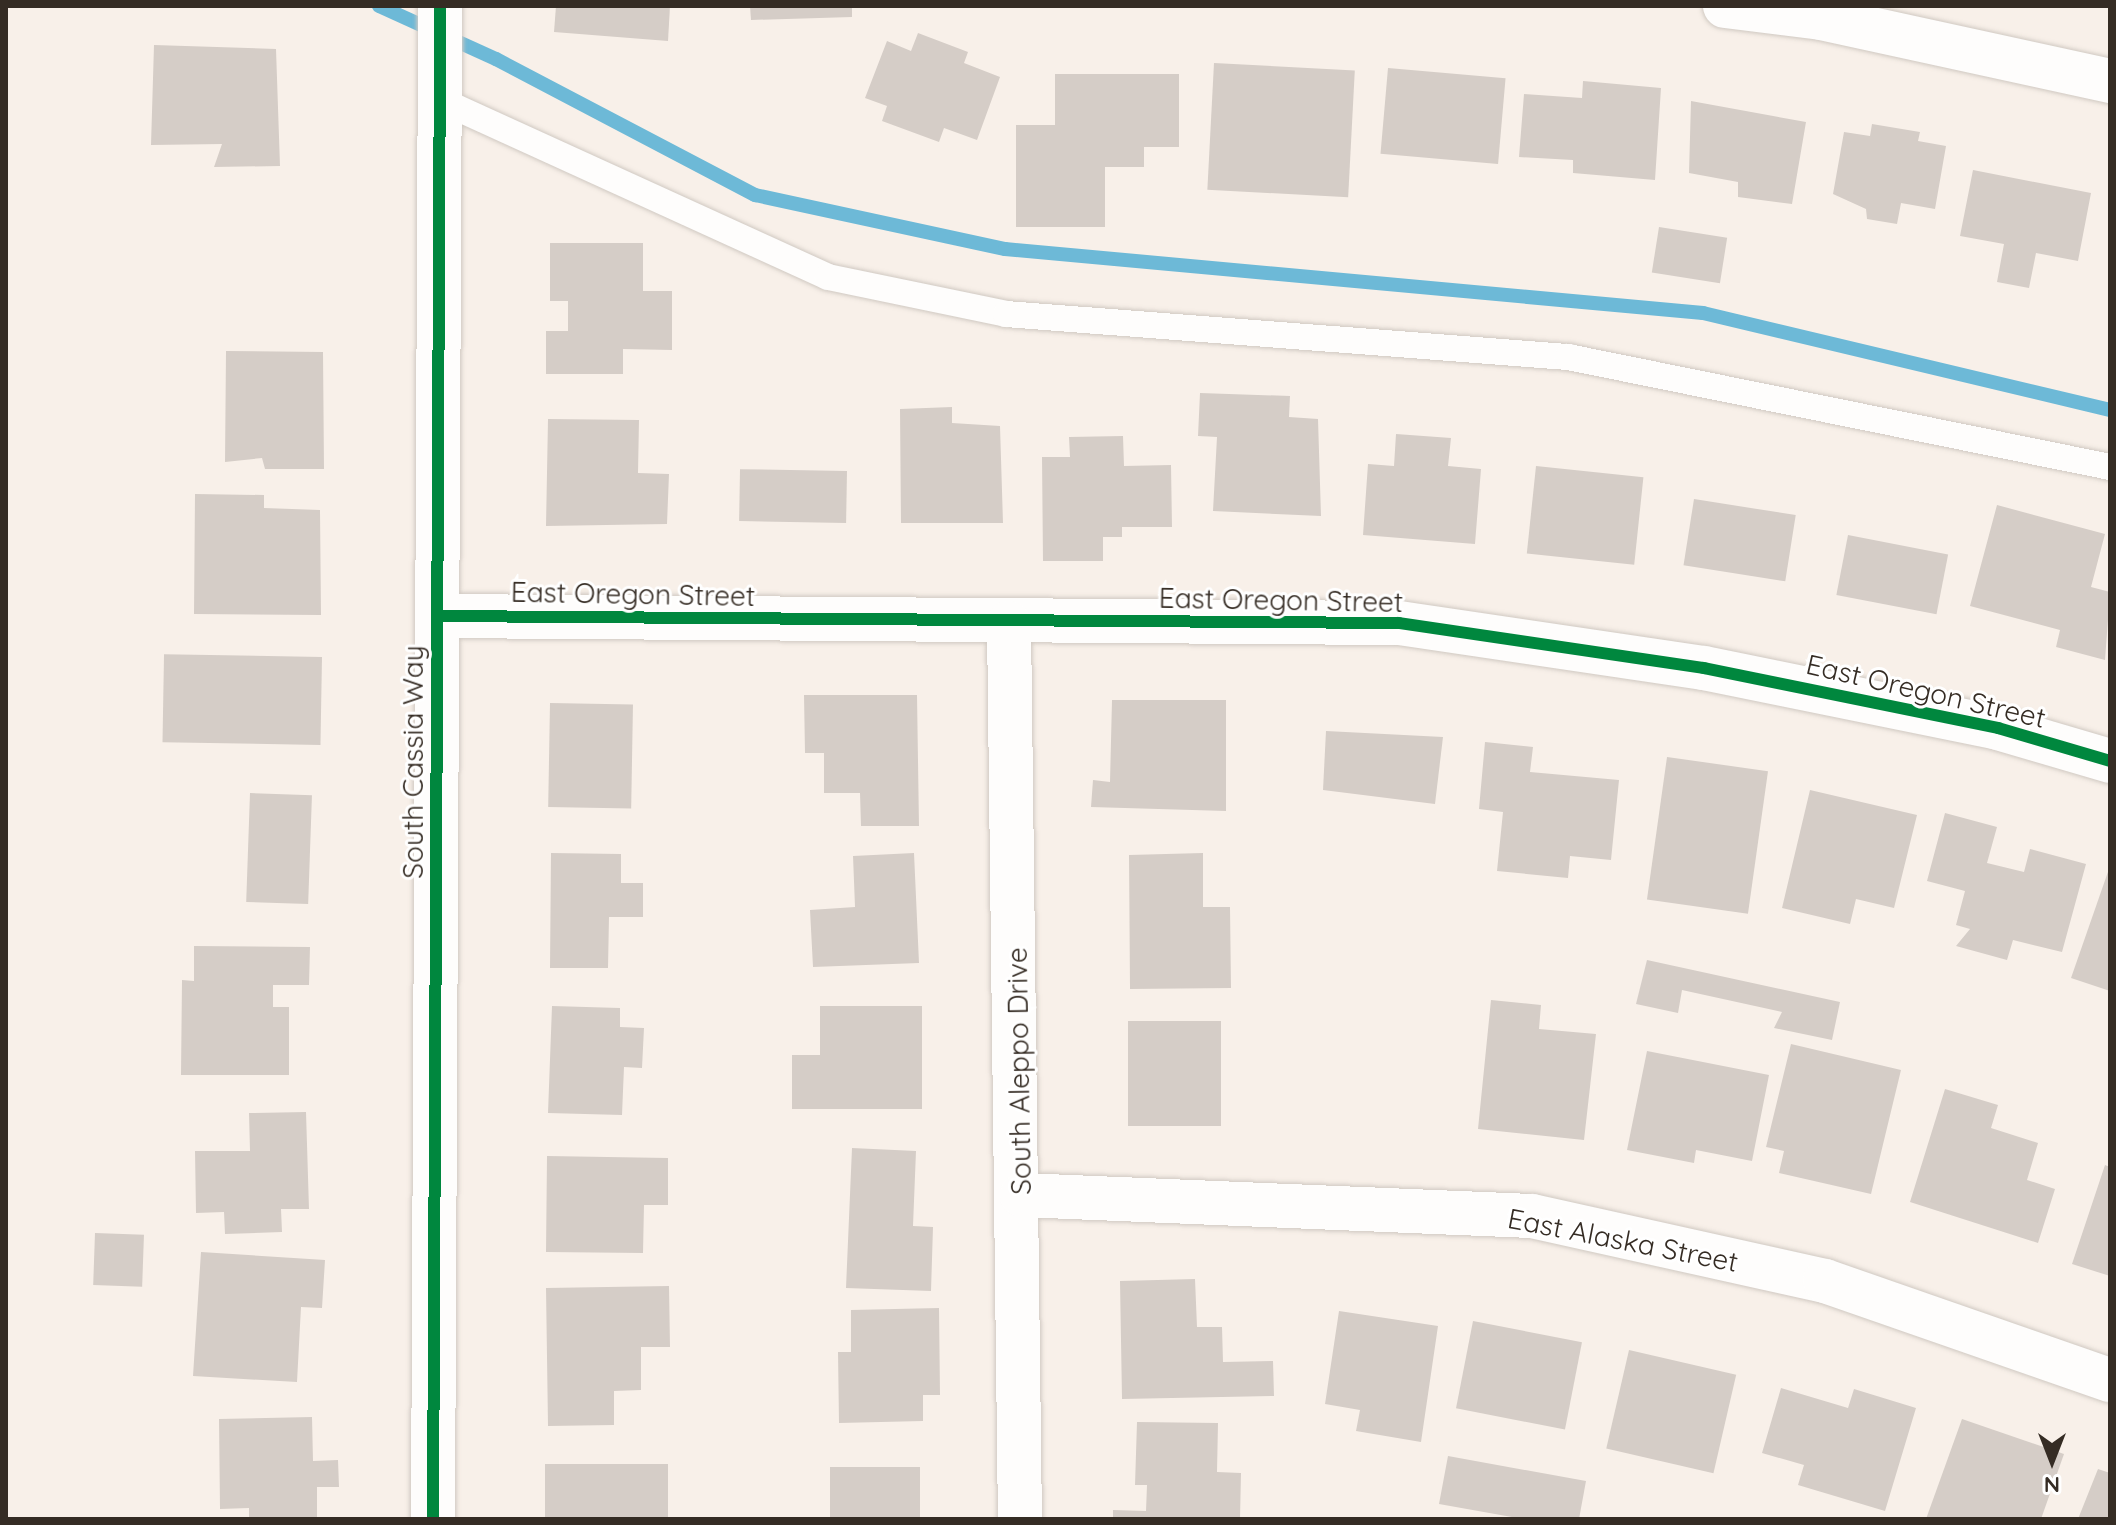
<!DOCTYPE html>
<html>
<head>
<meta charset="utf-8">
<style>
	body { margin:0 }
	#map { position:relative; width:2116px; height:1525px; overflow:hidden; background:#f8f0e9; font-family:Quicksand,sans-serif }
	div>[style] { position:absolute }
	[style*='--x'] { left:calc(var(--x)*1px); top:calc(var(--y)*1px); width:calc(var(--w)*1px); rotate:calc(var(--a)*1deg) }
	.stream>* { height:14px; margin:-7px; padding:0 7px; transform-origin:7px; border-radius:7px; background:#6db9d7 }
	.building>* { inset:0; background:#d5cdc7; transform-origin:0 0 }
	.roads { filter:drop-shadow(0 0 2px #d0c9c2) drop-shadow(0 0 2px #d0c9c2) }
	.service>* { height:26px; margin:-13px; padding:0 13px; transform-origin:13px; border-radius:13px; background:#fefdfc }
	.minor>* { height:44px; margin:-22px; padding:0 22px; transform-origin:22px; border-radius:22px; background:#fefdfc }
	.cycleway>* { height:12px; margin:-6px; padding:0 6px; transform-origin:6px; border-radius:6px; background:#00873e }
	span { translate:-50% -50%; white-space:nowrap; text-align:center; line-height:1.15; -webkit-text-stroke:6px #fff; paint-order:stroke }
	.street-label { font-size:28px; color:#352c24 }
	.frame { position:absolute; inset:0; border:8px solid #352c24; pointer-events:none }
	.north { position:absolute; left:2012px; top:1421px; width:80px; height:80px; -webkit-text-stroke:6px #fff; paint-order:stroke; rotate:180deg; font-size:22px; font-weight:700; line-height:32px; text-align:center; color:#352c24 }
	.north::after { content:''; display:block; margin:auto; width:28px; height:36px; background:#352c24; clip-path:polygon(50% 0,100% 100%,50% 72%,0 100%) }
</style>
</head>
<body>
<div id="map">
	<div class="stream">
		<i style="--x:379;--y:6;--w:128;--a:24.4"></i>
		<i style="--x:496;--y:59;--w:293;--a:27.7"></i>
		<i style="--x:755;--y:195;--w:256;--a:12.2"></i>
		<i style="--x:1005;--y:249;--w:701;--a:5.24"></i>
		<i style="--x:1703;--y:313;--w:418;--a:13.4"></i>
	</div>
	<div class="building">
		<i style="clip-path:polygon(556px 6px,670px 6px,668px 41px,554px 32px)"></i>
		<i style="clip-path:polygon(750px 6px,852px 6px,852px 17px,751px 20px)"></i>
		<i style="clip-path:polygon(918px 33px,968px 52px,964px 63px,1000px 77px,977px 140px,944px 128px,939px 142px,882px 121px,887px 106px,865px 98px,887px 41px,911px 51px)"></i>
		<i style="clip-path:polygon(154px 45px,276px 49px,280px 166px,214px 167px,222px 144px,151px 145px)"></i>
		<i style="left:1214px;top:63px;width:141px;height:127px;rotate:3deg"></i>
		<i style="left:1388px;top:68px;width:118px;height:86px;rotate:5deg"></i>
		<i style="clip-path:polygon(1055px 74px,1179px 74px,1179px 147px,1144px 147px,1144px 167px,1105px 167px,1105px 227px,1016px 227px,1016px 125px,1055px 125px)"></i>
		<i style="clip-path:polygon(1583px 81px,1661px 88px,1655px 180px,1573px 173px,1573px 160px,1519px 157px,1524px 94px,1582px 98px)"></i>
		<i style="clip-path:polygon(1691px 101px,1806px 122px,1792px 204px,1738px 197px,1738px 182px,1689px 173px)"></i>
		<i style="clip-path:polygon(1872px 124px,1920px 132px,1918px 141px,1946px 146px,1935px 209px,1901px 203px,1897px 224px,1867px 219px,1866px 209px,1833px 194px,1844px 132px,1870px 136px)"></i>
		<i style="clip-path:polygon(1973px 170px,2091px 193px,2078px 261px,2036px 253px,2029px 288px,1997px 282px,2004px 244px,1960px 236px)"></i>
		<i style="left:1659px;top:227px;width:69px;height:46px;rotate:9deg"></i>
		<i style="clip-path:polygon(550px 243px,643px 243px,643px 291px,672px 291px,672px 350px,623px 349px,623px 374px,546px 374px,546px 331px,568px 331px,568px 301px,550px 301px)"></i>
		<i style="clip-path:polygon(226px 351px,323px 352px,324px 469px,265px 469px,262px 458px,225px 462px)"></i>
		<i style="clip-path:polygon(1200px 393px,1290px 396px,1289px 417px,1318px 419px,1321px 516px,1213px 511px,1217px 437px,1198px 436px)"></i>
		<i style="clip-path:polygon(952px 407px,952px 423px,1000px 426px,1003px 523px,901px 523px,900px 409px)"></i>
		<i style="clip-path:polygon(548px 419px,639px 420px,638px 473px,669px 474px,667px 524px,546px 526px)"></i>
		<i style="clip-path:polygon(1396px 434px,1451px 438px,1448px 466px,1481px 469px,1475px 544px,1363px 535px,1368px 464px,1394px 466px)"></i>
		<i style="clip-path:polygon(1123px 436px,1124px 466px,1171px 465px,1172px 527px,1122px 527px,1122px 537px,1103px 537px,1103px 561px,1043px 561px,1042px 457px,1070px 457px,1069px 437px)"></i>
		<i style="left:1536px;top:466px;width:108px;height:88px;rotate:6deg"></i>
		<i style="left:847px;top:471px;width:52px;height:107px;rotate:91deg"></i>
		<i style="clip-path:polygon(195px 494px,264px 495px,264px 508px,320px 510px,321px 615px,194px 614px)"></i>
		<i style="left:1694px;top:499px;width:103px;height:67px;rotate:9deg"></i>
		<i style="clip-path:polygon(1997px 505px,2105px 534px,2091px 587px,2110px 592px,2105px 660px,2056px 647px,2060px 630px,1970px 606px)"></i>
		<i style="left:1848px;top:535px;width:102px;height:61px;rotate:11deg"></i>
		<i style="left:322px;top:657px;width:88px;height:158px;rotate:91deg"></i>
		<i style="clip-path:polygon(804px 695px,917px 695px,919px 826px,861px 826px,860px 793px,824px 793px,824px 753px,805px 753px)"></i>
		<i style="clip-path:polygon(1112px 700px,1226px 700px,1226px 811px,1091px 807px,1093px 780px,1110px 782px)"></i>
		<i style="left:550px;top:703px;width:83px;height:104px;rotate:1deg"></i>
		<i style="clip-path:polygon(1326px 731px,1443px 737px,1435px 804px,1323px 790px)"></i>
		<i style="clip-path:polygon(1485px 742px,1533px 747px,1530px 772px,1619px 780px,1611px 860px,1570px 856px,1568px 878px,1497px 871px,1503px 812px,1479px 809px)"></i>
		<i style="left:1667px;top:757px;width:102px;height:144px;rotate:8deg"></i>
		<i style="clip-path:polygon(1810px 790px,1917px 815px,1894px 908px,1856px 899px,1850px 924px,1782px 908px)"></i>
		<i style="left:250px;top:793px;width:62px;height:109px;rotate:2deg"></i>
		<i style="clip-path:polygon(1945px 813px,1997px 827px,1987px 863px,2024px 872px,2030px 849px,2086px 864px,2062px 952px,2013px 940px,2007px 960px,1956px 946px,1970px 929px,1956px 925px,1965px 891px,1927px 881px)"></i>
		<i style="clip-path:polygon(551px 853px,621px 854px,621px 883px,643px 883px,643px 917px,609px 917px,608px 968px,550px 968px)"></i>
		<i style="clip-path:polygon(914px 853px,919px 963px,813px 967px,810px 910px,855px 907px,853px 856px)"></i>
		<i style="clip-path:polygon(1203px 853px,1203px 907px,1230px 907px,1231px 988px,1130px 989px,1129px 855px)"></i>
		<i style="clip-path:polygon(2110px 866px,2110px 991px,2071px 978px)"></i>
		<i style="clip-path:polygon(194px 946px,310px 947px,309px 985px,273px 985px,273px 1007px,289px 1007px,289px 1075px,181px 1075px,182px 980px,194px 981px)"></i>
		<i style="clip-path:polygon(1647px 960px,1840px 1002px,1832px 1040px,1774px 1028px,1782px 1012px,1682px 990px,1678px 1013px,1636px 1004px)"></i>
		<i style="clip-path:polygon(1491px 1000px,1541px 1005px,1539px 1029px,1596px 1034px,1584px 1140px,1478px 1129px)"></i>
		<i style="clip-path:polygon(552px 1006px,620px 1008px,620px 1027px,644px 1028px,642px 1068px,624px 1067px,622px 1115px,548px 1113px)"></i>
		<i style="clip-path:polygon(820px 1006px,922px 1006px,922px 1109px,792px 1109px,792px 1055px,820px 1055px)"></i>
		<i style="left:1128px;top:1021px;width:93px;height:105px"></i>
		<i style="clip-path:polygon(1791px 1044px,1901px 1070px,1871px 1194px,1779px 1173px,1784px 1151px,1766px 1147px)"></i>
		<i style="clip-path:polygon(1647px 1051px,1769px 1075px,1752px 1161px,1696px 1150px,1694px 1163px,1627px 1150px)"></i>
		<i style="clip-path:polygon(1945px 1089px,1998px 1105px,1991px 1128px,2038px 1143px,2027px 1180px,2055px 1189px,2038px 1243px,1910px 1202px)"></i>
		<i style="clip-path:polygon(306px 1112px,309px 1209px,281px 1209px,282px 1232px,225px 1234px,224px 1212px,196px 1213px,195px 1151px,250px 1151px,249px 1113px)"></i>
		<i style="clip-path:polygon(852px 1148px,916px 1151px,913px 1226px,933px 1227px,931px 1291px,846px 1288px)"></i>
		<i style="clip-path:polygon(547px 1156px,668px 1158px,668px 1205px,644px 1205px,643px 1253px,546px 1252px)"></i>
		<i style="clip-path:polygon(2105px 1165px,2110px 1167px,2110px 1276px,2072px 1264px)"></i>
		<i style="left:95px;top:1233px;width:49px;height:52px;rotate:2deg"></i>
		<i style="clip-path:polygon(201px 1252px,325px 1260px,322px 1308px,301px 1307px,297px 1382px,193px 1376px)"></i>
		<i style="clip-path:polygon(1195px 1279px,1197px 1327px,1222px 1327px,1223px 1362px,1273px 1361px,1274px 1396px,1122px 1399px,1120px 1281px)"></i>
		<i style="clip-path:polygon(669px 1286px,670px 1347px,641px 1347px,641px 1390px,614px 1391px,614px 1425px,548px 1426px,546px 1288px)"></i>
		<i style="clip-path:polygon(939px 1308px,940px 1395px,923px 1395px,923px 1421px,839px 1423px,838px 1352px,851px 1352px,851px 1310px)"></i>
		<i style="clip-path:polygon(1339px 1311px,1438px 1326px,1421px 1442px,1356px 1431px,1360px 1410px,1325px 1404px)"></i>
		<i style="left:1473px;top:1321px;width:111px;height:89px;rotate:11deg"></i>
		<i style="left:1629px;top:1350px;width:110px;height:101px;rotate:13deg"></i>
		<i style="clip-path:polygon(1781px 1388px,1848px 1408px,1854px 1389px,1916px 1408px,1885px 1511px,1798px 1485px,1804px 1465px,1762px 1453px)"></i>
		<i style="clip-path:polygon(312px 1417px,313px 1461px,338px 1460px,339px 1487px,317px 1487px,317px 1519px,249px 1519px,249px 1508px,220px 1509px,219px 1419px)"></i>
		<i style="clip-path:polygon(1962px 1419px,2064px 1454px,2041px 1519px,1926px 1519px)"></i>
		<i style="clip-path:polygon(1137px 1422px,1218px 1423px,1217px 1472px,1241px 1473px,1240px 1519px,1113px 1519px,1113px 1510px,1146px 1511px,1147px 1485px,1135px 1485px)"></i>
		<i style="clip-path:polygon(1448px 1456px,1586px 1481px,1579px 1519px,1523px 1519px,1439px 1504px)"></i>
		<i style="left:545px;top:1464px;width:123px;height:55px"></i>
		<i style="left:830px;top:1467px;width:90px;height:52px"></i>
		<i style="clip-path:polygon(2098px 1469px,2110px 1473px,2110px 1519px,2078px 1519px)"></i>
	</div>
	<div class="roads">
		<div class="service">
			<i style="--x:440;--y:100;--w:426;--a:24.5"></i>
			<i style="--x:828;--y:277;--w:182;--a:11.7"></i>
			<i style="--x:1006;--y:314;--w:564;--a:4.38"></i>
			<i style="--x:1568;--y:357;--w:553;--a:11.47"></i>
		</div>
		<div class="minor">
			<i style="--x:1725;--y:6;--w:97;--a:7.1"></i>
			<i style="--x:1821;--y:18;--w:296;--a:12.3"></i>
			<i style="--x:438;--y:616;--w:961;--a:0.42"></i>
			<i style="--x:1399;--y:623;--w:308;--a:8.4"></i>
			<i style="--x:1704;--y:668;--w:300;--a:11.5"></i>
			<i style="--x:1998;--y:728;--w:117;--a:16.4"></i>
			<i style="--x:1009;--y:623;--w:896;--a:89.3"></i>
			<i style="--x:1022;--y:1195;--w:510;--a:2.36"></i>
			<i style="--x:1532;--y:1216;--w:300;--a:12.5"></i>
			<i style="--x:1825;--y:1281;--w:302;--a:19.2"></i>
			<i style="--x:433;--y:1519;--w:1513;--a:-89.73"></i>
		</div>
	</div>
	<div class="cycleway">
		<i style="--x:438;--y:616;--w:961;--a:0.42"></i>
		<i style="--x:1399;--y:623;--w:308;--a:8.4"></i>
		<i style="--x:1704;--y:668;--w:300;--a:11.5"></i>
		<i style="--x:1998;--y:728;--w:117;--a:16.4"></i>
		<i style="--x:433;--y:1519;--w:1513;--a:-89.73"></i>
	</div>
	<div class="street-label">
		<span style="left:633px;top:594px;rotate:1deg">East Oregon Street</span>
		<span style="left:1281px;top:600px;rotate:1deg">East Oregon Street</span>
		<span style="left:1926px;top:691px;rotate:13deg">East Oregon Street</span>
		<span style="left:413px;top:762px;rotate:-90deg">South Cassia Way</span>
		<span style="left:1019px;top:1071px;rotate:-91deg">South Aleppo Drive</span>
		<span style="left:1623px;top:1240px;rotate:11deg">East Alaska Street</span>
	</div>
	<div class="frame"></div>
	<div class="north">N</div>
</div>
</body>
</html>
